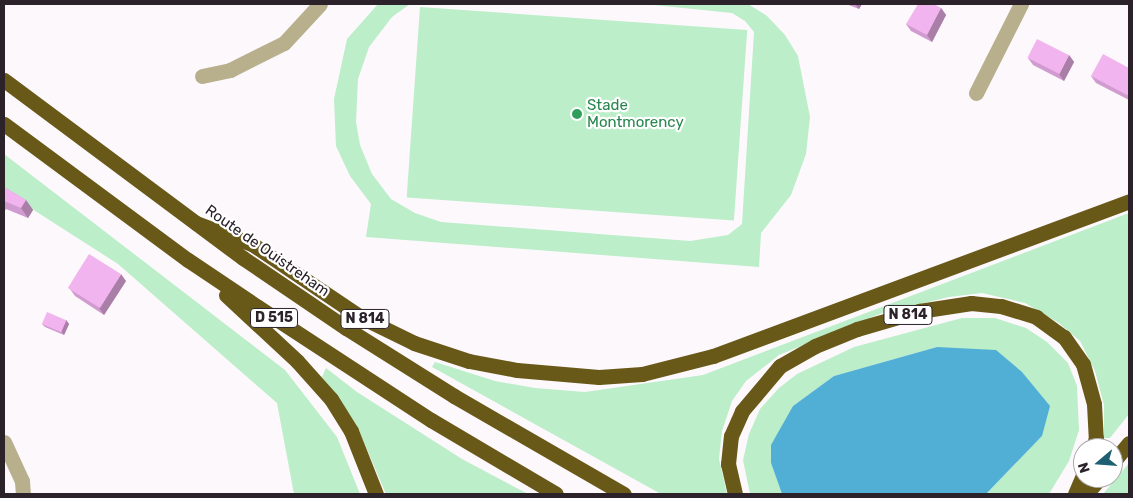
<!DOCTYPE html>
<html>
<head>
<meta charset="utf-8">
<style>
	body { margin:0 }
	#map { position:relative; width:1133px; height:498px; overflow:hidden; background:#fdf8fc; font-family:Rubik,sans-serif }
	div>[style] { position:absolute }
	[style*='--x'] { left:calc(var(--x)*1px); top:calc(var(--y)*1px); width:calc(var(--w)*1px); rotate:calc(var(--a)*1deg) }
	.green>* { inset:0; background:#bbeec9; transform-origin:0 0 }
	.water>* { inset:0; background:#51afd6 }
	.minor>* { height:15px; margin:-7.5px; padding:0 7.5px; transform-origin:7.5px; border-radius:7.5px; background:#b8af8d }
	.highway>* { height:15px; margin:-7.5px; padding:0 7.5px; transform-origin:7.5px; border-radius:7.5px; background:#695919 }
	.wall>* { inset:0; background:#d09bce }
	.shaded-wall>* { inset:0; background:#a97ea7 }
	.building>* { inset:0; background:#f2b4ef; transform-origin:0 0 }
	.dots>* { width:14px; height:14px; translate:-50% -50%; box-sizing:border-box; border:2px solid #fff; border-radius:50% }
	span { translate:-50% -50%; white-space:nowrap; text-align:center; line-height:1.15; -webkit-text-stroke:4.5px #fff; paint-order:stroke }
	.shield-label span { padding:1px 4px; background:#fff; border:1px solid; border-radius:4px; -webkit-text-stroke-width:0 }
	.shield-label { font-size:14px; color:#2b222a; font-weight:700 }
	.leisure-label { font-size:15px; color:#27864d }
	.left { translate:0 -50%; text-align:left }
	.street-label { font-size:15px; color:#2b222a }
	.frame { position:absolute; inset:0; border:5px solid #2b222a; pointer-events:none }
	.north { position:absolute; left:1073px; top:438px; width:50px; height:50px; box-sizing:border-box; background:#fff; border:1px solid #aaa7aa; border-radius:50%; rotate:252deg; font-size:14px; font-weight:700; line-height:20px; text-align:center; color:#2b222a }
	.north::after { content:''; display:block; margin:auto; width:18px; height:22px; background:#1e5f74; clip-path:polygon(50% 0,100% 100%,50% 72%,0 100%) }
</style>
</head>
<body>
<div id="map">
	<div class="green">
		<i style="clip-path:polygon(378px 4px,410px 4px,392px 17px,369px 47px,358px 79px,356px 122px,360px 145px,372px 174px,391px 199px,415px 213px,441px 222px,690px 241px,728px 235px,742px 224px,754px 32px,745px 21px,732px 13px,644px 4px,748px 4px,767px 16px,785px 35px,798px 56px,810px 117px,806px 154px,791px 195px,761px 233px,759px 267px,366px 237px,371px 204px,350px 176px,336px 146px,334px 99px,347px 39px)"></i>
		<i style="left:420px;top:7px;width:328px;height:191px;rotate:4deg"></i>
		<i style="clip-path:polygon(4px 154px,285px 370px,337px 437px,360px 494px,294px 494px,277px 403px,118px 264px,4px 191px)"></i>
		<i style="clip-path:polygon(1129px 213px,1129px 414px,1110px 438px,1104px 438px,1104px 405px,1095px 371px,1080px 341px,1059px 323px,1025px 303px,982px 293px,949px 297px,882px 313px,779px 355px,746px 381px,732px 401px,722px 431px,719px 459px,727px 494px,661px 494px,432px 367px,435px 362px,495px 381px,535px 388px,585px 392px,703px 375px)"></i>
		<i style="clip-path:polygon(962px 318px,995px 318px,1026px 328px,1047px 342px,1068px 363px,1077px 386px,1079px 430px,1069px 461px,1049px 494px,986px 494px,1042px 436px,937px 347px,834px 376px,793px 406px,771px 463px,782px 494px,750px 494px,743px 460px,749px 434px,760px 409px,779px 388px,797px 374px,854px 347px)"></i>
		<i style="clip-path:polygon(326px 368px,357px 392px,462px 459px,528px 494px,386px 494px,357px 426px,322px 377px)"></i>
		<i style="clip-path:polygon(1129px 463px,1129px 494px,1103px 494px)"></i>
	</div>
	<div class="water">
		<i style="clip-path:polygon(937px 347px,996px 350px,1022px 372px,1050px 406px,1042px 436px,986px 494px,782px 494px,771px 463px,771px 445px,793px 406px,834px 376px)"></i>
	</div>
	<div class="minor">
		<i style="--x:202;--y:76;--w:29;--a:-12"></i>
		<i style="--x:230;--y:70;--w:60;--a:-26.6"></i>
		<i style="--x:284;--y:43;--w:53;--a:-47.3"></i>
		<i style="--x:976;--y:93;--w:100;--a:-63.2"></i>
		<i style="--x:4;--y:442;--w:43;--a:65.2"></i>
		<i style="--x:22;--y:481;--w:13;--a:86"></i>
	</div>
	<div class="highway">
		<i style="--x:4;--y:80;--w:298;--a:36.7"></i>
		<i style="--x:243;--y:258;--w:125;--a:34.2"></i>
		<i style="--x:346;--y:328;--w:128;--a:32.2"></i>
		<i style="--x:454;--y:396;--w:196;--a:30"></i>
		<i style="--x:4;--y:124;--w:229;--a:36.5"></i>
		<i style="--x:188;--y:260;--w:84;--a:33.9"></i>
		<i style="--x:258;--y:307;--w:207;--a:33.2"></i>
		<i style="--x:431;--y:420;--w:145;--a:30.6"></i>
		<i style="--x:196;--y:223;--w:60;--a:20.6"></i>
		<i style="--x:252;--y:244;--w:129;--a:33.9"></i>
		<i style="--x:359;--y:316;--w:61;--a:26.1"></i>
		<i style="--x:414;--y:343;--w:58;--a:18.1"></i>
		<i style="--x:469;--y:361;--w:49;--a:10.6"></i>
		<i style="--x:517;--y:370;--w:82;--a:4.9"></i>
		<i style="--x:599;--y:377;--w:43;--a:-4"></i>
		<i style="--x:642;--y:374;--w:73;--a:-14.2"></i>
		<i style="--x:713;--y:356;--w:444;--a:-20.4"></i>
		<i style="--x:226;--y:295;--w:97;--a:42.9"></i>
		<i style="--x:297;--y:361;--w:51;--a:48.2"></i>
		<i style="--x:331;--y:399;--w:38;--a:58"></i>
		<i style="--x:351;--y:431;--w:68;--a:68.4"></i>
		<i style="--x:1113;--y:462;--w:25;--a:-50"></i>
		<i style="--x:735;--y:494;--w:31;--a:-103"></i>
		<i style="--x:728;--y:464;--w:28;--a:-84"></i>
		<i style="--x:731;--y:436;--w:27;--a:-66"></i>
		<i style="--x:742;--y:411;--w:59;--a:-49.8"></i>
		<i style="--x:780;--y:366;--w:40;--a:-29.7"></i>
		<i style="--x:815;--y:346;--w:45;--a:-22"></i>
		<i style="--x:857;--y:329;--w:65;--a:-16.2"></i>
		<i style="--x:919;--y:311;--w:53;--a:-8.7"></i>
		<i style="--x:971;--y:303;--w:30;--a:6"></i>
		<i style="--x:1001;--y:306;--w:37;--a:17"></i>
		<i style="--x:1036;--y:317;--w:34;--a:36"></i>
		<i style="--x:1064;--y:337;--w:33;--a:55"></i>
		<i style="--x:1083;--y:364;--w:41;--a:74.6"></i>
		<i style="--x:1094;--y:404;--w:34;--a:87"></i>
		<i style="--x:1096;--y:438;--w:10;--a:107"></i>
		<i style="--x:1075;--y:494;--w:21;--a:-67"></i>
		<i style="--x:1086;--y:494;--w:21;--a:-49"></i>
	</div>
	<div class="wall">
		<i style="clip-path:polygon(846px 4px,862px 4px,859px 9px)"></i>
		<i style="clip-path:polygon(941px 8px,946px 15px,932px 42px,911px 31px,906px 24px)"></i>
		<i style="clip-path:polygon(1069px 55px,1074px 62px,1064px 81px,1033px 65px,1028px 58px)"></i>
		<i style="clip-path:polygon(1129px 68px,1129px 100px,1096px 83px,1091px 76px)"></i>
		<i style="clip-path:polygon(4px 187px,26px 200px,33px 210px,28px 218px,6px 209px,4px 212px)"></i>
		<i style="clip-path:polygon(126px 281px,104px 315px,75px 296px,70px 289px)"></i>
		<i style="clip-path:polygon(66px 320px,69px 324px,64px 335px,45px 327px,42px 324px)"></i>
	</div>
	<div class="shaded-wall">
		<i style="clip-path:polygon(855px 4px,862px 4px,859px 9px)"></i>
		<i style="clip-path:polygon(941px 8px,946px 15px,932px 42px,927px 35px)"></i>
		<i style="clip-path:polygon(1069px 55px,1074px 62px,1064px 81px,1059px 74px)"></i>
		<i style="clip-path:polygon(26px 200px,33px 210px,28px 218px,21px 208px)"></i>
		<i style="clip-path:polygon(121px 274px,126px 281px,104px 315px,99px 308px)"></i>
		<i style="clip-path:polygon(66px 320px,69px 324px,64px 335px,61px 331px)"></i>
	</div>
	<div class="building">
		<i style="clip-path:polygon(918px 4px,934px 4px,941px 8px,927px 35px,906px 24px)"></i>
		<i style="left:1037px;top:39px;width:36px;height:21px;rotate:27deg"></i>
		<i style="clip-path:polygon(1103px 54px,1129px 68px,1129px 74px,1128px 77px,1129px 77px,1129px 96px,1091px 76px)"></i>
		<i style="clip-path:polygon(4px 187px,26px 200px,21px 208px,4px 201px)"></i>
		<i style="left:89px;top:254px;width:38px;height:40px;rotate:32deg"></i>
		<i style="left:47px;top:312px;width:21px;height:13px;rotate:23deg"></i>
	</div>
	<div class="dots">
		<i style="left:577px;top:114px;background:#2e9e5b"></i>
	</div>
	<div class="shield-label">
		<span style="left:908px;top:315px">N 814</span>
		<span style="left:274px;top:318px">D 515</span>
		<span style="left:365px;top:319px">N 814</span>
	</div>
	<div class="leisure-label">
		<span class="left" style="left:587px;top:114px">Stade<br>Montmorency</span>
	</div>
	<div class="street-label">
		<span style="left:267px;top:251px;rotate:35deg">Route de Ouistreham</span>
	</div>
	<div class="frame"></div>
	<div class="north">N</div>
</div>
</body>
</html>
